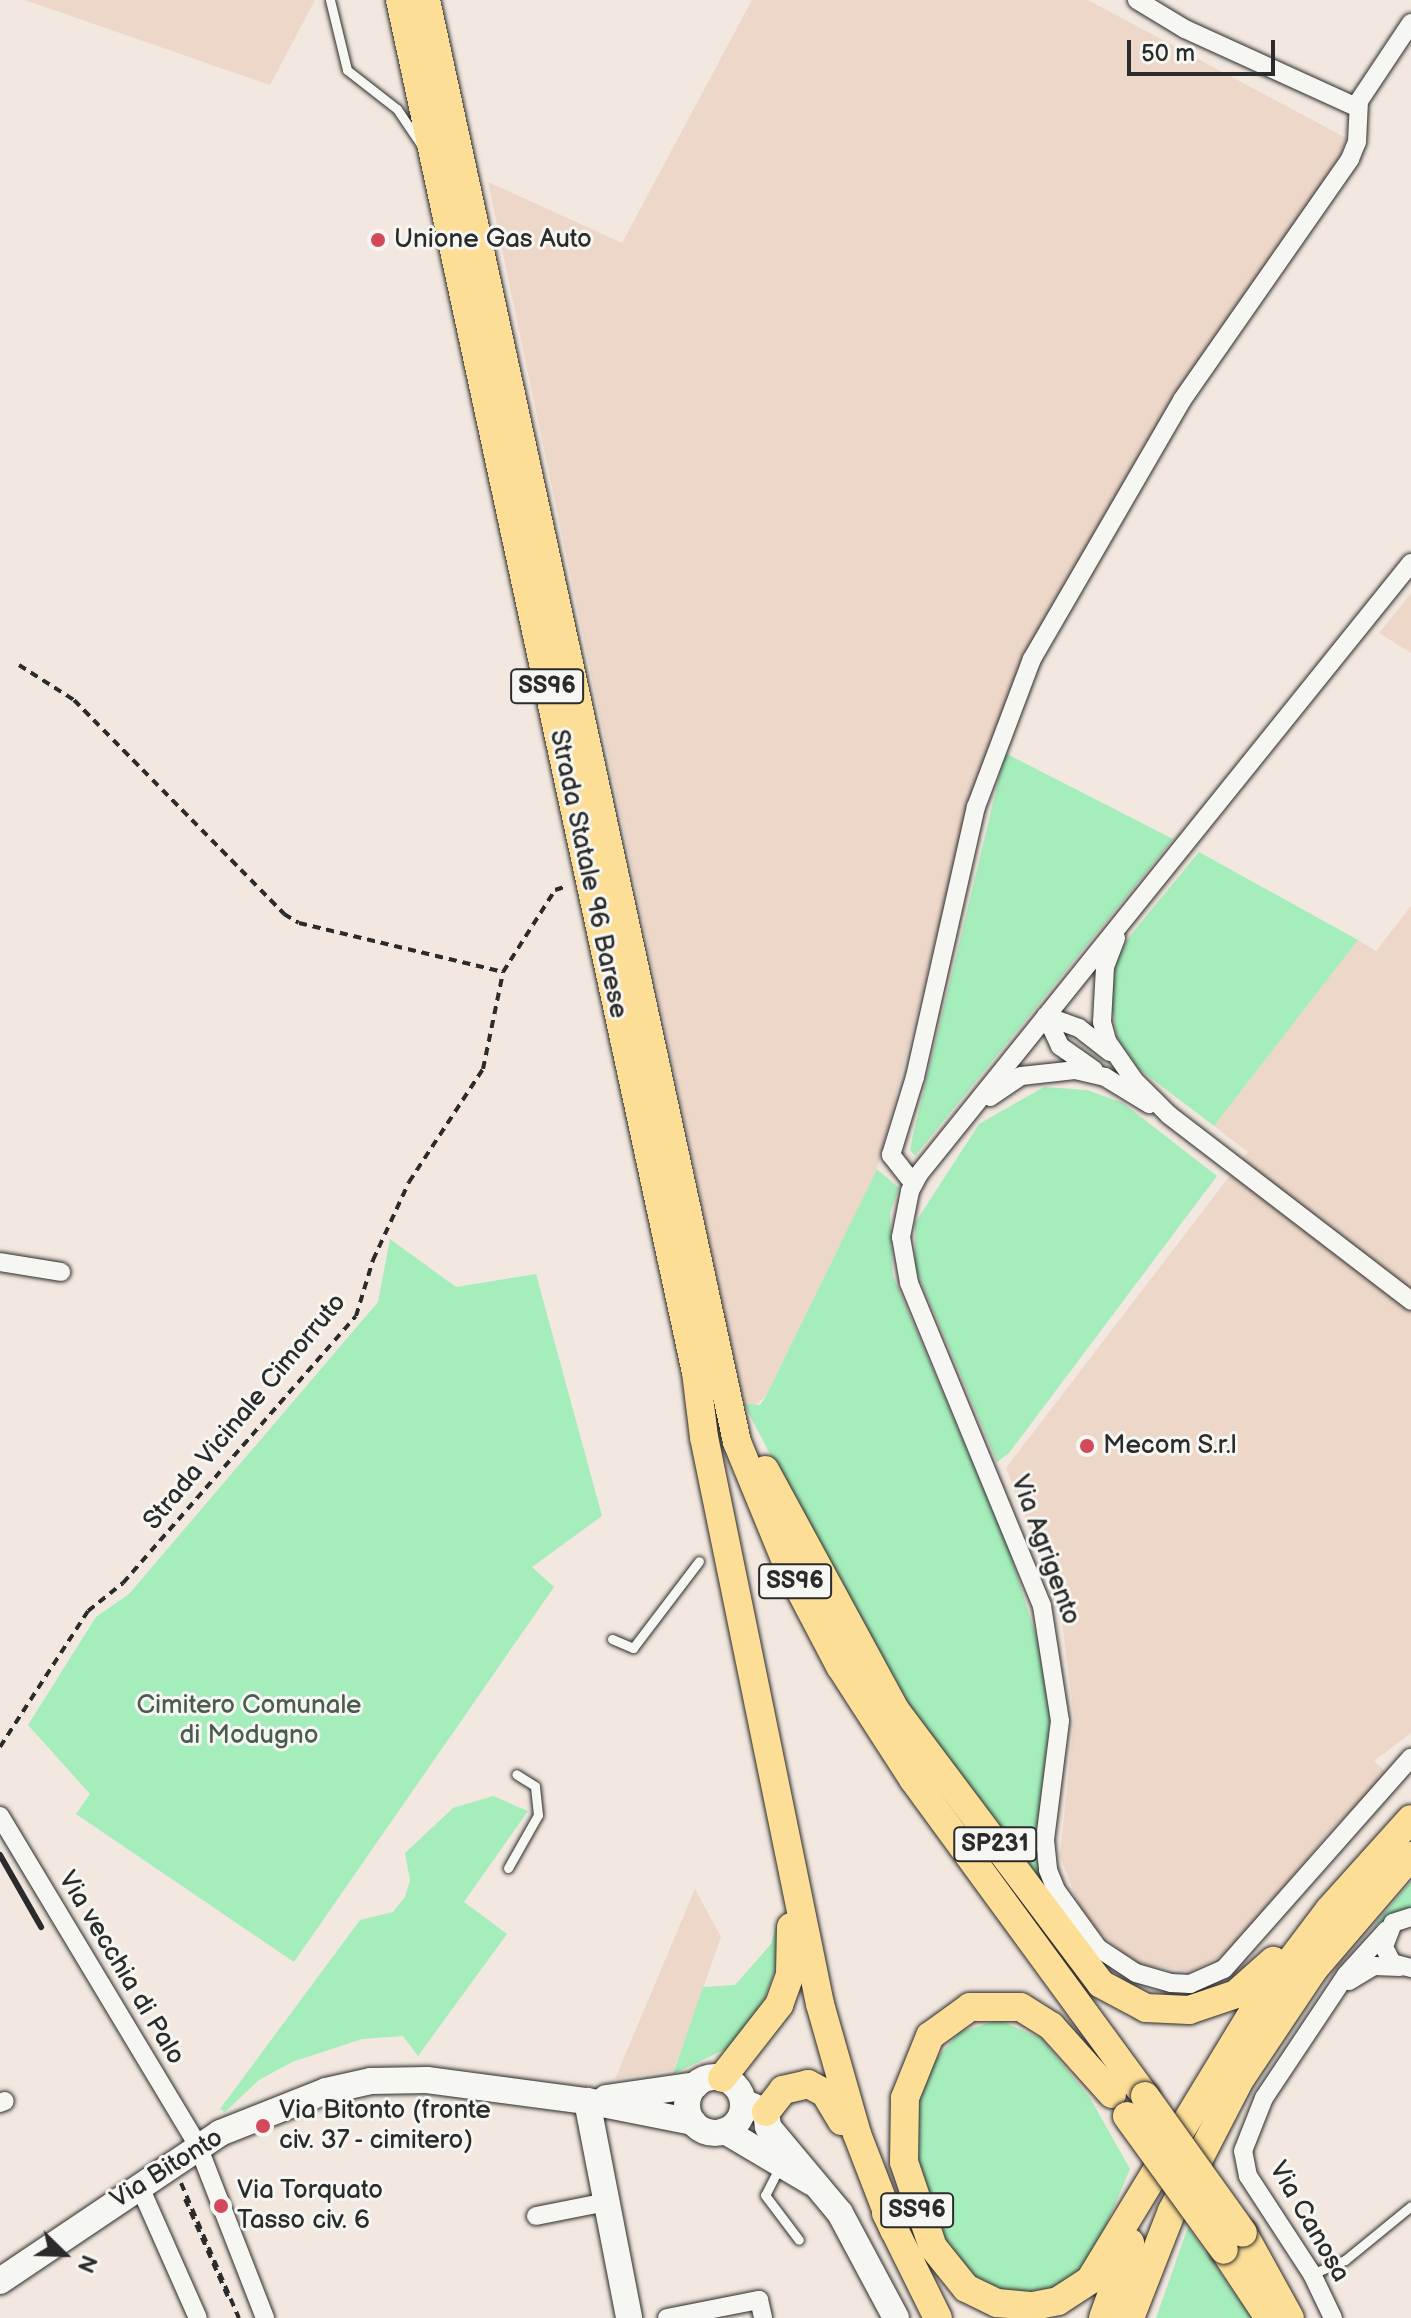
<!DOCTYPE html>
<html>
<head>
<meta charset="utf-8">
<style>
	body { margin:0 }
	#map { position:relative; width:1411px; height:2318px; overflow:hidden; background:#f2e8df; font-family:"Balsamiq Sans",sans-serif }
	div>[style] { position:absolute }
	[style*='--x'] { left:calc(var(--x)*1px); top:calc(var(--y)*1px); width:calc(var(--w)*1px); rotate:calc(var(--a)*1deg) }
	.built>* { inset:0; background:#edd7c9 }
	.green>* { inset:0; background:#a5edbb }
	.path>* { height:4px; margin-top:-2px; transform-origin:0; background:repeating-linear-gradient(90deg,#2b2b2b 0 8px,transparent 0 14px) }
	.roads { filter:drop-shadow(0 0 2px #2b2b2b) drop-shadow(0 0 2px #2b2b2b) }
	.lane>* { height:9px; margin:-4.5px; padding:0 4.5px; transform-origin:4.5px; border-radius:4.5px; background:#f6f6f2 }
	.street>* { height:18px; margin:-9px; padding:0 9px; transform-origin:9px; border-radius:9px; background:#f6f6f2 }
	.secondary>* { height:26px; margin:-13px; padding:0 13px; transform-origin:13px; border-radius:13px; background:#f6f6f2 }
	.secondary>.ring { margin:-13px; padding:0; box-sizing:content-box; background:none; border:26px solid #f6f6f2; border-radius:50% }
	.primary>* { height:28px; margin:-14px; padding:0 14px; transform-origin:14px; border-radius:14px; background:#fdde96 }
	.rail>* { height:6px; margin:-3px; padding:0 3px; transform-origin:3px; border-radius:3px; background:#2b2b2b }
	.bridges { filter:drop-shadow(0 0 2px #2b2b2b) drop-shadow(0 0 2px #2b2b2b) }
	.primary-bridge>* { height:28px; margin:-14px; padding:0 14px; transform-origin:14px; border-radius:14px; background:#fdde96 }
	.dots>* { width:22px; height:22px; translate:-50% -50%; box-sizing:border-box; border:4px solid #f6f6f2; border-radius:50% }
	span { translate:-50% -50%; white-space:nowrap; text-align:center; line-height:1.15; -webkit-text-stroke:6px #f6f6f2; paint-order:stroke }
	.shield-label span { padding:2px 6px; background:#f6f6f2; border:2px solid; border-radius:6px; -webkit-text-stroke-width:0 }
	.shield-label { font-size:24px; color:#2b2b2b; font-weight:700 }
	.poi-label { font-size:26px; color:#2b2b2b }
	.left { translate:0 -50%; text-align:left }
	.street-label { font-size:26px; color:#2b2b2b }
	.park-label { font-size:26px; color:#4a5c4f }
	.north { position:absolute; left:24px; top:2214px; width:80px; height:80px; -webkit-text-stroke:6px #f6f6f2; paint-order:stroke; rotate:113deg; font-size:22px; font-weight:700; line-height:32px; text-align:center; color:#2b2b2b }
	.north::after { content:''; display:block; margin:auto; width:28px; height:36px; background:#2b2b2b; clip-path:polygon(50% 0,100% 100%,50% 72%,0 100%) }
	.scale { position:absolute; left:1127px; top:40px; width:148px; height:36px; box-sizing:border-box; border:4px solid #2b2b2b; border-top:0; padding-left:10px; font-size:24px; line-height:28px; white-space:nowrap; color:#2b2b2b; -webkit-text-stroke:6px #f6f6f2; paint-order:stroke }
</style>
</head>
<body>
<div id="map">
	<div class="built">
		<i style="clip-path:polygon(25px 0,315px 0,270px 85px)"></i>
		<i style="clip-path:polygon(752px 0,1088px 0,1346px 138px,1337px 166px,1227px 321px,1044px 618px,976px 781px,877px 1169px,766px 1396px,753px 1407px,744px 1404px,488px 182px,622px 243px)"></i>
		<i style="clip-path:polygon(1411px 593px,1411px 653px,1379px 633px)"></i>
		<i style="clip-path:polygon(1411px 906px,1411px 1733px,1374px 1761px,1387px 1773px,1328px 1833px,1238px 1947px,1192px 1971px,1134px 1964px,1095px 1928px,1078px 1903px,1060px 1856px,1074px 1719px,1060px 1606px,1006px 1468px,1248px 1152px,1214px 1126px,1358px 940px,1376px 951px)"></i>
		<i style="clip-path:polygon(695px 1889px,721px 1937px,674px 2070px,615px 2079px)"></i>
	</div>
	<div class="green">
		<i style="clip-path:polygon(1005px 753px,1173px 839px,915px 1156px,910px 1150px,913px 1135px)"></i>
		<i style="clip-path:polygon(1199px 852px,1358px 940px,1214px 1126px,1139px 1069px,1117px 1037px,1110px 997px,1117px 960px,1129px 937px)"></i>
		<i style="clip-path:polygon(1044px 1087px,1087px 1090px,1123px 1103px,1217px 1176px,1009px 1453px,997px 1462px,915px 1267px,915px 1223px,979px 1124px)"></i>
		<i style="clip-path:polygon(877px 1169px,899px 1188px,890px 1213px,893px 1276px,1009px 1549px,1040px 1649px,1051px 1714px,1036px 1838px,1037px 1860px,1048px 1892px,921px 1725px,847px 1603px,744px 1404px,760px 1405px,766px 1396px)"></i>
		<i style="clip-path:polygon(390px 1239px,456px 1287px,536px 1274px,602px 1516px,532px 1567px,554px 1587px,294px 1962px,76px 1814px,90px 1794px,28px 1725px,96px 1617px,129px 1594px,378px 1302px)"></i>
		<i style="clip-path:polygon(493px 1796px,528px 1811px,464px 1902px,507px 1934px,418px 2056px,403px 2036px,362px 2039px,292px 2062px,259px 2080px,225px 2112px,220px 2109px,360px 1920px,393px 1912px,405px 1897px,410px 1880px,405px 1853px,453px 1808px)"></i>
		<i style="clip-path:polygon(1411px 1882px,1411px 1908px,1374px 1925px,1400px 1894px)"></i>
		<i style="clip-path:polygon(778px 1919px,778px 1962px,761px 2008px,728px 2048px,673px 2074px,703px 1987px,735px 1985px,771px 1944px)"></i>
		<i style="clip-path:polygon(999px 2020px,1042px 2039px,1090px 2098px,1130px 2169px,1092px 2258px,1060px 2286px,1020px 2297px,980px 2285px,956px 2264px,916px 2179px,915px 2118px,927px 2069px,960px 2032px)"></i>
		<i style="clip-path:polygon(1188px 2227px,1252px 2318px,1156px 2318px)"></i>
	</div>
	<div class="path">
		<i style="--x:19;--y:665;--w:65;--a:32.5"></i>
		<i style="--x:74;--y:700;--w:300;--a:45.5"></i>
		<i style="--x:284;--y:914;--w:17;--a:31"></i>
		<i style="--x:299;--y:923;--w:210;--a:13.5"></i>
		<i style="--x:0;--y:1747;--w:162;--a:-57.1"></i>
		<i style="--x:88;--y:1611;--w:45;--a:-38.7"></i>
		<i style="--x:123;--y:1583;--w:354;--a:-48.9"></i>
		<i style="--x:356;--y:1316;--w:59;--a:-73.1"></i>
		<i style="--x:373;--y:1260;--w:86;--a:-65.2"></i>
		<i style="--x:409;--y:1182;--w:135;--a:-56.8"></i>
		<i style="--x:483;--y:1069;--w:99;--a:-78.3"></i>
		<i style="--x:503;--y:972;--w:97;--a:-57.6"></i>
		<i style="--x:555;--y:890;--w:13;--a:-18"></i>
		<i style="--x:181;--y:2183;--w:147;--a:66.8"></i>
		<i style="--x:185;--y:2199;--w:107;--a:66.3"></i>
	</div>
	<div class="roads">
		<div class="lane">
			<i style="--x:330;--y:0;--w:72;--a:76.3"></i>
			<i style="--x:347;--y:70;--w:63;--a:38"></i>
			<i style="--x:397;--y:109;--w:41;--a:55.9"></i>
			<i style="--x:612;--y:1639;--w:23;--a:23"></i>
			<i style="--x:633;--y:1648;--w:109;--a:-52.8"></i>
			<i style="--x:508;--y:1868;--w:61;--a:-60.5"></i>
			<i style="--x:538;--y:1815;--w:29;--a:-96"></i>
			<i style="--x:535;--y:1786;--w:22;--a:-148"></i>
			<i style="--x:779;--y:2168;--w:30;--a:117"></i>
			<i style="--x:765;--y:2195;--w:56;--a:52.9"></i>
			<i style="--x:1312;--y:2274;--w:36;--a:-23"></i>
			<i style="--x:1345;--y:2260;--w:85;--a:-39.3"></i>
		</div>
		<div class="street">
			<i style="--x:1137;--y:0;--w:56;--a:31.1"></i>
			<i style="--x:1185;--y:29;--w:190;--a:24.5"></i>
			<i style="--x:1411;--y:563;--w:784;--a:128.84"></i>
			<i style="--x:919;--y:1174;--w:19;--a:118"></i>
			<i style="--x:910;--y:1191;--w:47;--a:101.1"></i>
			<i style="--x:901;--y:1237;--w:47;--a:80.1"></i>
			<i style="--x:909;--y:1283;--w:349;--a:67.6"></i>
			<i style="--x:1042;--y:1606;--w:116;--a:81.1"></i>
			<i style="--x:1060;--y:1721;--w:120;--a:97.2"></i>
			<i style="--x:1045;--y:1840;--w:30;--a:84"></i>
			<i style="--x:1048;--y:1870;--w:22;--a:68"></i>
			<i style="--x:1056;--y:1890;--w:72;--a:54.1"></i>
			<i style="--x:1098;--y:1948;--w:45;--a:33.3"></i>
			<i style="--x:1136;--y:1973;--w:36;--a:16"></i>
			<i style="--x:1171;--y:1983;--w:19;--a:3"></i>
			<i style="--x:1190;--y:1984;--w:37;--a:-24"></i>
			<i style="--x:1224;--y:1969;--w:282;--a:-48.5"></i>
			<i style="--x:1116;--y:938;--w:31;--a:111"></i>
			<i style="--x:1105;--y:967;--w:55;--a:93.1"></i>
			<i style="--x:1102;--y:1022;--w:20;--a:75"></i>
			<i style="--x:1107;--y:1041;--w:47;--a:55.3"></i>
			<i style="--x:1134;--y:1080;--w:49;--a:45"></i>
			<i style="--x:1169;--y:1115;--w:305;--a:37.5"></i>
			<i style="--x:1094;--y:1070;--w:42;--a:-144.8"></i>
			<i style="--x:1060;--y:1046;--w:33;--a:-115"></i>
			<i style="--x:1046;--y:1016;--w:35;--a:20"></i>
			<i style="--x:1079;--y:1028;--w:39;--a:38"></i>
			<i style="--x:990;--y:1097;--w:37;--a:-34"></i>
			<i style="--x:1021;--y:1076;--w:54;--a:-6.3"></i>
			<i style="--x:1075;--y:1070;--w:31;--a:13"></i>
			<i style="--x:1105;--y:1077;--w:52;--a:31.5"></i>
			<i style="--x:913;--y:1183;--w:36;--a:-128"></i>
			<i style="--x:891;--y:1155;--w:82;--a:-72.9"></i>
			<i style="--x:915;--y:1077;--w:277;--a:-77.3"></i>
			<i style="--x:976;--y:807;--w:158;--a:-69.3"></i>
			<i style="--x:1032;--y:659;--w:299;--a:-59.9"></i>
			<i style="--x:1182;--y:400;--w:294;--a:-55.1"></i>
			<i style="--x:1350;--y:159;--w:18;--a:-68"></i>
			<i style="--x:1357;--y:142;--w:41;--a:-87.2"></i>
			<i style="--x:1359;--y:101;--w:94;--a:-56.3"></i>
			<i style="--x:0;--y:1262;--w:62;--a:9.3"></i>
			<i style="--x:0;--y:1816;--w:385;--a:59"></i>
			<i style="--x:198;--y:2146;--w:185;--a:68.7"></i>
			<i style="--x:1411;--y:1917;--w:19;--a:162"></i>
			<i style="--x:1393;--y:1923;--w:26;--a:111"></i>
			<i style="--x:1384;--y:1947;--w:18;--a:63"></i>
			<i style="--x:1392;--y:1963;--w:20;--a:15"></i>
			<i style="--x:1349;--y:1981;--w:29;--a:-31"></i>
			<i style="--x:1374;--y:1966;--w:26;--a:2"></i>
			<i style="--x:0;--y:2103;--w:5;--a:-22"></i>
			<i style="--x:139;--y:2185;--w:145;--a:66.1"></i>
			<i style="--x:536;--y:2216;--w:72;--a:-11.2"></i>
			<i style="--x:667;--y:2318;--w:94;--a:-11.1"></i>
			<i style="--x:759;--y:2300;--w:18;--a:77"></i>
			<i style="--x:1333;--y:2318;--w:49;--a:-115.5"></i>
			<i style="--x:1312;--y:2274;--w:117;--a:-123.1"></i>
			<i style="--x:1248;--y:2176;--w:25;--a:-101"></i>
			<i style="--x:1243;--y:2151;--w:57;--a:-68.4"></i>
			<i style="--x:1264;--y:2098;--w:148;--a:-56.3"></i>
			<i style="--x:1346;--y:1975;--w:61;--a:-47.7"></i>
		</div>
		<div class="secondary">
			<i class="ring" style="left:687px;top:2077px;width:30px;height:30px"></i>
			<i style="--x:606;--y:2098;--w:91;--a:-8.2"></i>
			<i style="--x:587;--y:2101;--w:221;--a:79"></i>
			<i style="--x:743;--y:2102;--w:25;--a:23"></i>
			<i style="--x:766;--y:2112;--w:15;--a:82"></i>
			<i style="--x:768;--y:2127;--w:112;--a:50.1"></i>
			<i style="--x:840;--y:2213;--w:119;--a:61.9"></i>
			<i style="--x:725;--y:2131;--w:100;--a:30.7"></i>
			<i style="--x:0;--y:2281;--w:265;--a:-33.9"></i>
			<i style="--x:220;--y:2133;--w:114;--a:-21.6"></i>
			<i style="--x:326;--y:2091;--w:46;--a:-12.5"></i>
			<i style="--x:371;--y:2081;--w:56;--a:-1"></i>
			<i style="--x:427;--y:2080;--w:161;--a:7.5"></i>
			<i style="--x:587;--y:2101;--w:108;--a:11.2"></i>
		</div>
		<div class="primary">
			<i style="--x:400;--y:0;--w:1404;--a:77.83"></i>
			<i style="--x:696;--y:1372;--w:65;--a:83"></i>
			<i style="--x:704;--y:1437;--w:579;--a:78.44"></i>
			<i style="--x:820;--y:2004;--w:135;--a:74.1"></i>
			<i style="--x:857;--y:2134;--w:103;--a:68.9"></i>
			<i style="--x:426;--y:0;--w:1475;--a:77.83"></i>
			<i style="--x:737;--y:1442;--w:137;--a:67.7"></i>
			<i style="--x:789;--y:1569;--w:110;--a:62.3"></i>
			<i style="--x:840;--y:1666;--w:135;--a:57.1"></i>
			<i style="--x:913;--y:1779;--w:393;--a:53.8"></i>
			<i style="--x:765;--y:1470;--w:274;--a:61.5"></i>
			<i style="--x:896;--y:1711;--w:341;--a:53.1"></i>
			<i style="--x:1101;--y:1984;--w:51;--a:28.1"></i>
			<i style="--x:1146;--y:2008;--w:43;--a:2.7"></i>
			<i style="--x:1189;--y:2010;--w:50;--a:-18.8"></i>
			<i style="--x:1236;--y:1994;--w:50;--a:-41.7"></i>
			<i style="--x:722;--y:2078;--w:93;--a:-52"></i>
			<i style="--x:779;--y:2005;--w:33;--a:-70"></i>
			<i style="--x:790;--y:1974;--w:47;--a:-88.8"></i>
			<i style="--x:1112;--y:2094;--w:91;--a:-131.9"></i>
			<i style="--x:1051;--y:2026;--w:36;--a:-148"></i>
			<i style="--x:1020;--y:2007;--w:50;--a:180"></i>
			<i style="--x:970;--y:2007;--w:49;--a:144.1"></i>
			<i style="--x:930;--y:2036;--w:67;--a:112"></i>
			<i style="--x:905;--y:2098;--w:64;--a:90.9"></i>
			<i style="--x:904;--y:2162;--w:90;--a:71.2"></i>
			<i style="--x:933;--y:2247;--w:53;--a:51.2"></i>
			<i style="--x:966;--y:2288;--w:34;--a:26"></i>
			<i style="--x:997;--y:2303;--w:36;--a:5"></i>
			<i style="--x:1033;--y:2306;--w:25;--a:-11"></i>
			<i style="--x:1058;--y:2301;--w:38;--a:-33"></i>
			<i style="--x:1090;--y:2280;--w:323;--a:-58.7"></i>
			<i style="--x:1258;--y:2004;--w:118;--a:-52.9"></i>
			<i style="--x:1329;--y:1910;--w:122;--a:-48"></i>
			<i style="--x:766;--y:2112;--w:28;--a:-52"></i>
			<i style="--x:783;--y:2090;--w:26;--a:-13"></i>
			<i style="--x:808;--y:2084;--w:19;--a:28"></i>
			<i style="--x:825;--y:2093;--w:33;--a:59"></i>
			<i style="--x:886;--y:2213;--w:117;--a:63.7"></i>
			<i style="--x:1243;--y:2233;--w:97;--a:61.1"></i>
			<i style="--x:1224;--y:2250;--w:82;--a:56.5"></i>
			<i style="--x:1103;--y:2318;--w:80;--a:-70.2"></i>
			<i style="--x:1130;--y:2318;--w:115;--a:-68.6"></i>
			<i style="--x:1172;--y:2211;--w:146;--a:-62.7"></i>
			<i style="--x:1239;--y:2081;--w:135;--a:-56.2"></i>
			<i style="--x:1314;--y:1969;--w:149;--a:-49.4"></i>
		</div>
	</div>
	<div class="rail">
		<i style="--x:0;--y:1855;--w:83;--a:60.3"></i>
	</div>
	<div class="bridges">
		<div class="primary-bridge">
			<i style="--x:1145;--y:2096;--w:168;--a:54.4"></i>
			<i style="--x:1127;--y:2116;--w:165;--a:54.1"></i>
		</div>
	</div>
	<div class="dots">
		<i style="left:378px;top:240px;background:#d1495b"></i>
		<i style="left:1087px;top:1446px;background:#d1495b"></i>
		<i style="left:263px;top:2126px;background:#d1495b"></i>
		<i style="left:221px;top:2206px;background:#d1495b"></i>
	</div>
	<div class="shield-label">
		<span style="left:547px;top:686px">SS96</span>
		<span style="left:795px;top:1581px">SS96</span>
		<span style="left:995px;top:1844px">SP231</span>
		<span style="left:917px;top:2210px">SS96</span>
	</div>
	<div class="poi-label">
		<span class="left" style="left:394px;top:240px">Unione Gas Auto</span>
		<span class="left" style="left:1103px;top:1446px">Mecom S.r.l</span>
		<span class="left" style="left:279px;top:2126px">Via Bitonto (fronte<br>civ. 37 - cimitero)</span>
		<span class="left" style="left:237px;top:2206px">Via Torquato<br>Tasso civ. 6</span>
	</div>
	<div class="street-label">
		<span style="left:588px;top:874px;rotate:78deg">Strada Statale 96 Barese</span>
		<span style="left:245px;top:1412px;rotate:-50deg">Strada Vicinale Cimorruto</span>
		<span style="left:1045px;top:1550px;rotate:70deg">Via Agrigento</span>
		<span style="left:121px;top:1968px;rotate:59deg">Via vecchia di Palo</span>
		<span style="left:167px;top:2169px;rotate:-32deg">Via Bitonto</span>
		<span style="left:1309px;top:2222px;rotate:60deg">Via Canosa</span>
	</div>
	<div class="park-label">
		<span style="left:249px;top:1721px">Cimitero Comunale<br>di Modugno</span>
	</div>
	<div class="north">N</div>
	<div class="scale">50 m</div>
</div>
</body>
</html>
